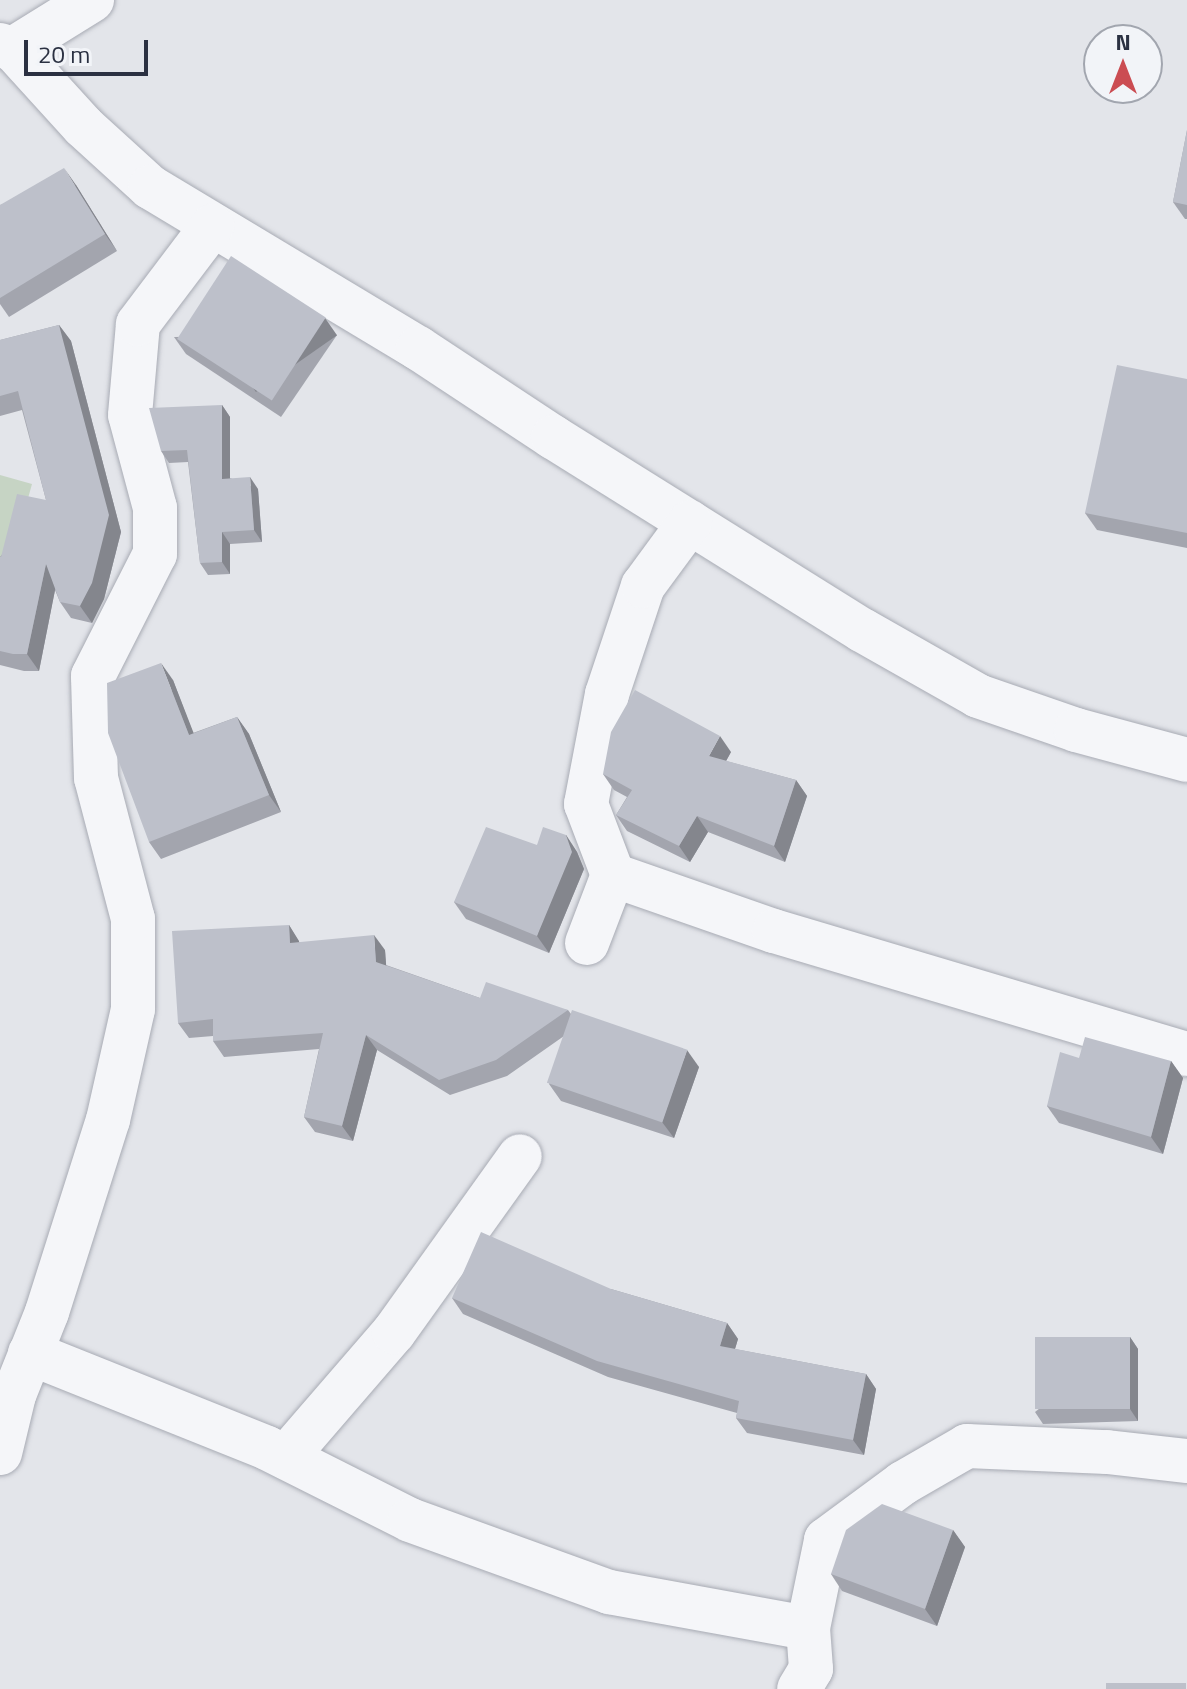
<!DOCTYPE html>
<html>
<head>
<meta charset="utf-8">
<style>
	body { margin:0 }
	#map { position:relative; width:1187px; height:1689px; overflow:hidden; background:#e3e5ea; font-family:"Titillium Web",sans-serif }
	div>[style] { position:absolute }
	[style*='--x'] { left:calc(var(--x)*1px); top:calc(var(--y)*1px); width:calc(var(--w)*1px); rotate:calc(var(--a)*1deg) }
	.green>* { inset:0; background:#c6d4c4 }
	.roads { filter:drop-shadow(0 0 2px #a8abb4) drop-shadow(0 0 2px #a8abb4) }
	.minor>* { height:44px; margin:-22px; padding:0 22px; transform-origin:22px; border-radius:22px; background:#f5f6f9 }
	.wall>* { inset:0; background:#a3a5ae }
	.shaded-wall>* { inset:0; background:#84868d; transform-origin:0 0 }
	.building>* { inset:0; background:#bdc0ca; transform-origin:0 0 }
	span { translate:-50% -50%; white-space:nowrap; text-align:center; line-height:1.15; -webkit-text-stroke:6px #f2f4f8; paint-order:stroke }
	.north { position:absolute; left:1083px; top:24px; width:80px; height:80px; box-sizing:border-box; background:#f2f4f8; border:2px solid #a2a6af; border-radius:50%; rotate:0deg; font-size:22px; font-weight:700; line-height:32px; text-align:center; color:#2b3142 }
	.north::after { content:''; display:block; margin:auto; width:28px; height:36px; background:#cb4c52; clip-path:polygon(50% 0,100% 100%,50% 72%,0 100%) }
	.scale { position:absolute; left:24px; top:40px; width:124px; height:36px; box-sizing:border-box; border:4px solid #2b3142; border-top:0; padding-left:10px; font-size:24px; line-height:28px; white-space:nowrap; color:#2b3142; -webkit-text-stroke:6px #f2f4f8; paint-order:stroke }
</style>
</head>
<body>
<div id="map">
	<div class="green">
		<i style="clip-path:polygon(0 475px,32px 484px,10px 563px,0 560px)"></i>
	</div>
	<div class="roads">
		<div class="minor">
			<i style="--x:0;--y:45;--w:14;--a:17"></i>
			<i style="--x:13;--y:49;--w:104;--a:47.7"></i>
			<i style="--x:83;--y:126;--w:91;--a:42.3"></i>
			<i style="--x:150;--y:187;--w:313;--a:31"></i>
			<i style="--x:418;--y:348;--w:162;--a:33.4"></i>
			<i style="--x:553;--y:437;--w:364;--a:32"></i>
			<i style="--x:862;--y:630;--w:133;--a:29.6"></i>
			<i style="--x:978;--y:696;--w:104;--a:19.1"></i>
			<i style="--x:1076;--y:730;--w:115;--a:15.1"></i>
			<i style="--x:13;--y:49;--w:93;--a:-31.8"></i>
			<i style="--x:613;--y:875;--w:170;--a:19.2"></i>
			<i style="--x:774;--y:931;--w:431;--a:16.6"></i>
			<i style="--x:587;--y:943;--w:73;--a:-69.1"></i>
			<i style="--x:613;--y:875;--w:76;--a:-110.8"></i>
			<i style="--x:586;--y:804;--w:112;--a:-79.2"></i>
			<i style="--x:607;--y:694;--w:114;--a:-71.6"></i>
			<i style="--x:643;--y:586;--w:79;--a:-53.7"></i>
			<i style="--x:30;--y:1353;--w:255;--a:21.8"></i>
			<i style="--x:267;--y:1448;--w:160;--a:26.7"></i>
			<i style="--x:410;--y:1520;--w:212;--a:19.9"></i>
			<i style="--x:609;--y:1592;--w:202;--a:10.3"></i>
			<i style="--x:808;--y:1628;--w:41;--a:85.8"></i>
			<i style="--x:811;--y:1669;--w:23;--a:121"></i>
			<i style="--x:0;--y:1453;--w:60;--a:-76.4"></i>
			<i style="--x:14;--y:1395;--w:89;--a:-68.3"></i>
			<i style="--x:47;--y:1312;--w:201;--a:-72.4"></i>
			<i style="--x:108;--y:1120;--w:114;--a:-77.3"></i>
			<i style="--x:133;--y:1009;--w:90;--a:-90"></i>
			<i style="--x:133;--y:919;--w:146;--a:-104.7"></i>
			<i style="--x:96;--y:778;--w:102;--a:-91.7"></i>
			<i style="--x:93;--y:676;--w:137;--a:-63.1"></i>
			<i style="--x:155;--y:554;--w:46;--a:-90"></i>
			<i style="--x:155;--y:508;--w:96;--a:-105"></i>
			<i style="--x:130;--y:415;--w:91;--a:-85"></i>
			<i style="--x:138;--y:324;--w:123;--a:-52.9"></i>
			<i style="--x:286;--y:1457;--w:165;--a:-49.2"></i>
			<i style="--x:394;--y:1332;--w:216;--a:-54.4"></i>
			<i style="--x:808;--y:1628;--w:90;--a:-78.4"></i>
			<i style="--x:826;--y:1540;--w:96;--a:-36.5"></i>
			<i style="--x:903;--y:1483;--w:74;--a:-30"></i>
			<i style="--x:967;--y:1446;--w:140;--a:2.5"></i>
			<i style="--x:1107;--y:1452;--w:81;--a:6.4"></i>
		</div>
	</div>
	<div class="wall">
		<i style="clip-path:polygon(1187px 130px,1187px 219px,1185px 219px,1173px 202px)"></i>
		<i style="clip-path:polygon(76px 185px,117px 251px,9px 317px,0 304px,0 205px)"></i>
		<i style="clip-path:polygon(59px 325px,71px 341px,121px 532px,104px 599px,92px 623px,71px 618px,60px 602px,55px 590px,39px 671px,24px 671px,0 665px,0 557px,46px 500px,22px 410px,0 416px,0 340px)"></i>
		<i style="clip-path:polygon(337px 335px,281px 417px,186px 354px,174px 337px)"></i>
		<i style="clip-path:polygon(1187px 379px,1187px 548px,1097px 530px,1085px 513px)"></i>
		<i style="clip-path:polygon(222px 405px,230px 417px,230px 478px,258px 489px,262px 542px,230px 544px,230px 574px,208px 575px,200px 563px,188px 462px,169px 463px,161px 451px)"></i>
		<i style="clip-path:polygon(173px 680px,193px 733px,237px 717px,249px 734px,281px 812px,161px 859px,149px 842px)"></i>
		<i style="clip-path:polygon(731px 752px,726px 761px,796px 780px,807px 796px,785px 862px,708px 832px,690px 862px,627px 831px,616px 815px,627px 797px,614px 790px,603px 774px)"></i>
		<i style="clip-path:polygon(566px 835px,577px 852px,584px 869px,549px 953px,466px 919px,454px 902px,537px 845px)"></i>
		<i style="clip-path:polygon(289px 925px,299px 942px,385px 950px,386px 965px,480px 998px,568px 1010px,571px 1014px,699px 1067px,674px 1138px,561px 1101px,549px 1084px,564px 1036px,507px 1076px,450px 1095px,377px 1050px,353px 1141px,315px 1132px,304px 1117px,319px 1049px,224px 1057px,213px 1041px,213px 1036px,189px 1038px,178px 1023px)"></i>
		<i style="clip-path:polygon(1079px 1058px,1171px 1061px,1183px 1078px,1163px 1154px,1059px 1123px,1047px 1106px)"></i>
		<i style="clip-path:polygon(611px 1289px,727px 1323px,738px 1339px,735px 1349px,866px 1374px,876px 1389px,864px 1455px,747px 1433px,736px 1418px,737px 1413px,608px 1377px,463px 1314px,452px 1298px)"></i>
		<i style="clip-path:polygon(1130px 1337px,1138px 1349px,1138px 1421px,1043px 1424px,1035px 1412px)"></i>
		<i style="clip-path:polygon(953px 1530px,965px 1547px,937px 1626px,842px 1591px,831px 1574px)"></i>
	</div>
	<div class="shaded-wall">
		<i style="clip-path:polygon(64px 168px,76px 185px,117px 251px,105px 234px)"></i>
		<i style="left:325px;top:318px;width:21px;height:99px;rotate:55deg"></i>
		<i style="clip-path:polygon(59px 325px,71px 341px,121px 532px,104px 599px,92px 623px,80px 606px)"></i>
		<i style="clip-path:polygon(222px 405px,230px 417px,230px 490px,222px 479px)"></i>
		<i style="clip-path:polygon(250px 477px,258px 489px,262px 542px,254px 530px)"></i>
		<i style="clip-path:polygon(222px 532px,230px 544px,230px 574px,222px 562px)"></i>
		<i style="clip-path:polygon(46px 564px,57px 580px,39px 671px,27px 654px)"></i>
		<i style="clip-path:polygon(161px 663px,173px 680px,201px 752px,189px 735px)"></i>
		<i style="clip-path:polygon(237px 717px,249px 734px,281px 812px,269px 795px)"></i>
		<i style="clip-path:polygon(720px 736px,731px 752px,720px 772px,709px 756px)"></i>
		<i style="clip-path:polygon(796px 780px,807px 796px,785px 862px,774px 846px)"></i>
		<i style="clip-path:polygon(697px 816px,708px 832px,690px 862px,679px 846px)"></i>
		<i style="clip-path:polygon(566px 835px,577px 852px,584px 869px,549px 953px,537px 936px)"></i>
		<i style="clip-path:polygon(289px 925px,299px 941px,300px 958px,290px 943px)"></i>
		<i style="clip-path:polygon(374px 935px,385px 950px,387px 977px,376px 962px)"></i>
		<i style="clip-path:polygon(366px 1035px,377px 1050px,353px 1141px,342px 1126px)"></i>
		<i style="clip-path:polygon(687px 1050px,699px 1067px,674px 1138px,662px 1122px)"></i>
		<i style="clip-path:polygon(1171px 1061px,1183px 1078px,1163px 1154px,1151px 1137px)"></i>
		<i style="clip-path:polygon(727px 1323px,738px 1339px,731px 1362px,720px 1346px)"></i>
		<i style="clip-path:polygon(1130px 1337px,1138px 1349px,1138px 1421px,1130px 1409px)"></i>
		<i style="clip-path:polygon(866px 1374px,876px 1389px,864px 1455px,853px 1440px)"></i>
		<i style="clip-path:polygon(953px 1530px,965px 1547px,937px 1626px,925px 1609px)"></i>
	</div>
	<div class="building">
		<i style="clip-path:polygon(1187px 130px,1187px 205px,1173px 202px)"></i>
		<i style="clip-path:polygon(64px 168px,105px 234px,0 298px,0 205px)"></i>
		<i style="left:231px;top:256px;width:113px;height:99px;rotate:33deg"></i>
		<i style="clip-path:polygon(59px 325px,109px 515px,92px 583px,80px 606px,60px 602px,46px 564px,27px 654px,13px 654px,0 651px,0 557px,1px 557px,17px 494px,46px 500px,18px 391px,0 396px,0 340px)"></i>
		<i style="clip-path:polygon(1117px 365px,1187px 379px,1187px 533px,1085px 513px)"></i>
		<i style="clip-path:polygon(222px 405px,222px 479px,250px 477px,254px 530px,222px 532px,222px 562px,200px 563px,187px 450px,161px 451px,149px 408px)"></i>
		<i style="clip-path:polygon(161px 663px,189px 735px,237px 717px,269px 795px,149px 842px,108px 733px,107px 683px)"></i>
		<i style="clip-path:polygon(635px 690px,720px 736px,709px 756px,796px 780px,774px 846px,697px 816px,679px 846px,616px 815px,632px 790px,603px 774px,611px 732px)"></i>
		<i style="clip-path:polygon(486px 827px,537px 845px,543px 827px,566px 835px,572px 852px,537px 936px,454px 902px)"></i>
		<i style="clip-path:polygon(289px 925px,290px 943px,374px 935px,376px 962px,480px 998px,486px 982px,568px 1010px,496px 1060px,439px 1080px,366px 1035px,342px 1126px,304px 1117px,323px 1033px,213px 1041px,213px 1019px,178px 1023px,172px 931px)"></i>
		<i style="left:572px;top:1010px;width:122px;height:77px;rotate:19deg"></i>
		<i style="clip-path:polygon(1085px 1037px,1171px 1061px,1151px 1137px,1047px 1106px,1060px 1052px,1079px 1058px)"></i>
		<i style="clip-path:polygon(481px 1232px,611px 1289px,727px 1323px,720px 1346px,866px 1374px,853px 1440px,736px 1418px,739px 1401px,597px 1361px,452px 1298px)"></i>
		<i style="left:1130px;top:1337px;width:72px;height:95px;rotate:90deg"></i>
		<i style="clip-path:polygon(882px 1504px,953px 1530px,925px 1609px,831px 1574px,846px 1530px)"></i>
		<i style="left:1106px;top:1683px;width:80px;height:6px"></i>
	</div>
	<div class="north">N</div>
	<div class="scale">20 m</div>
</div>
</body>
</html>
